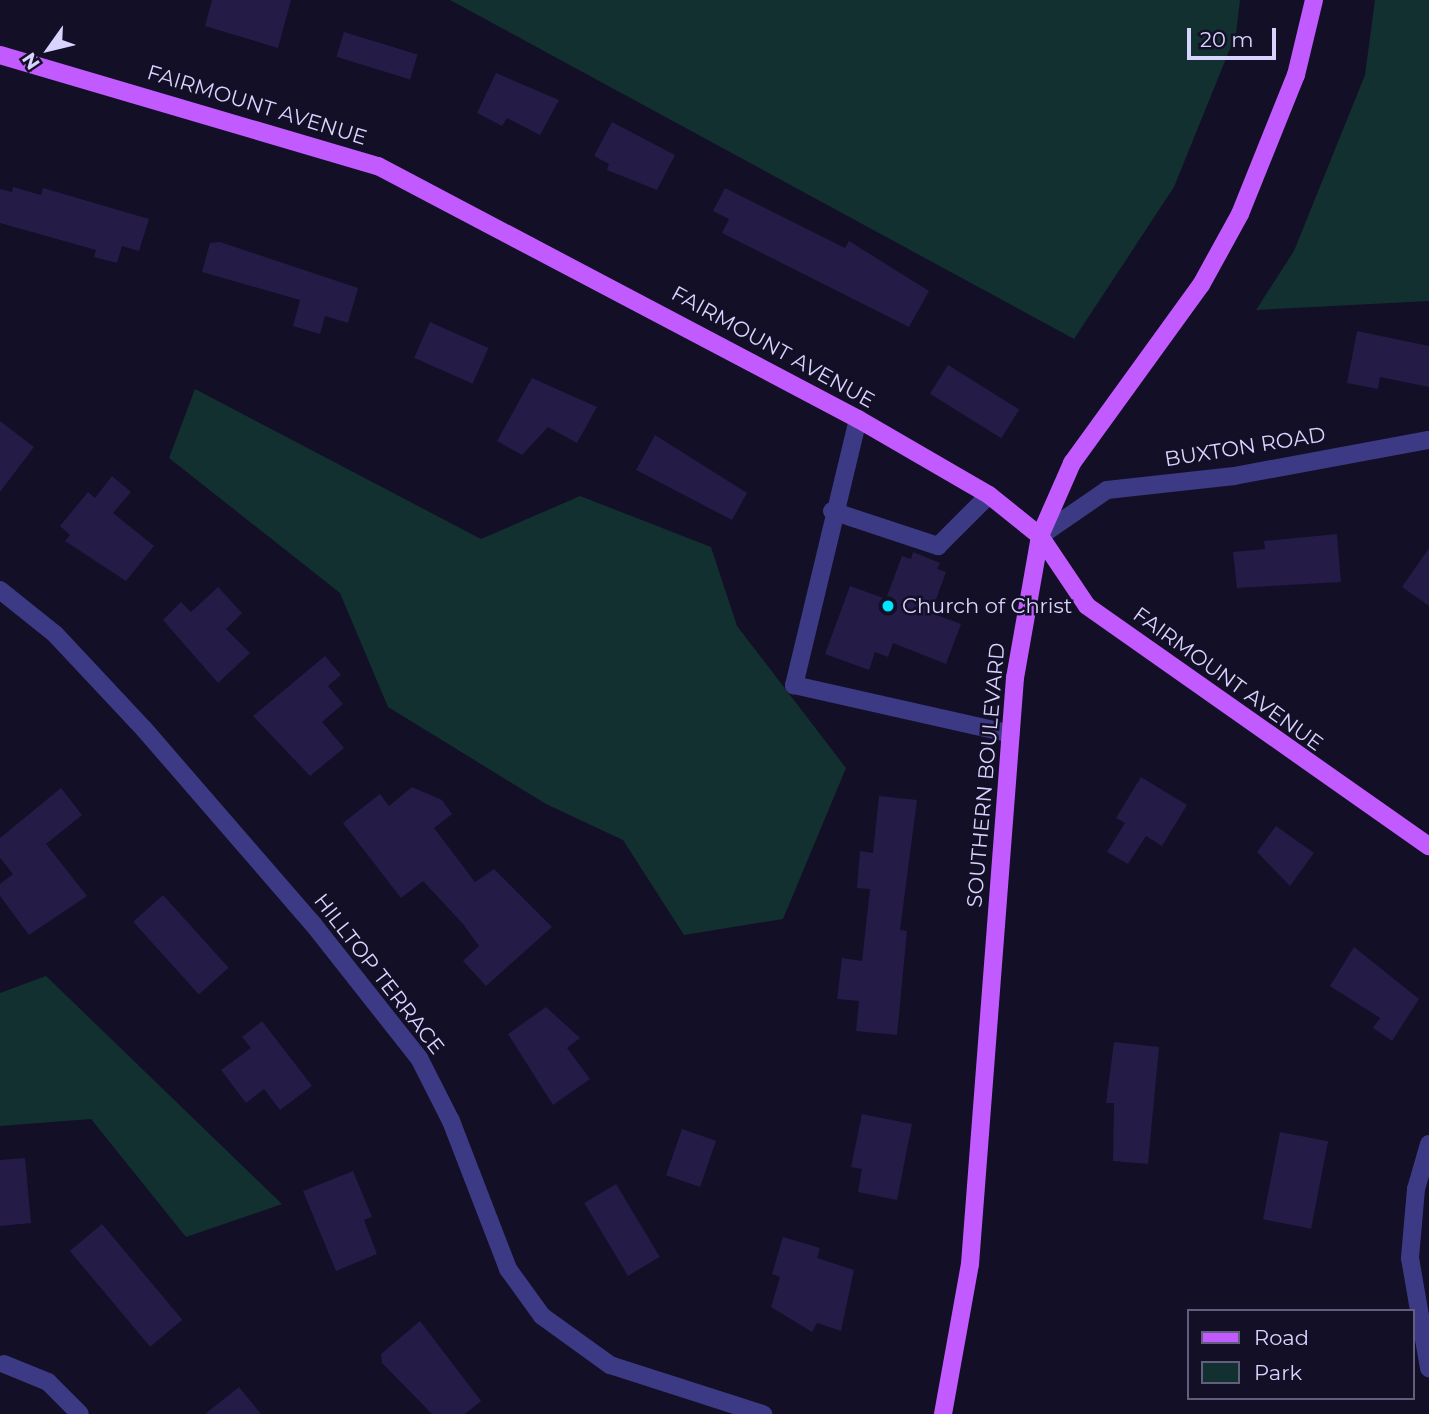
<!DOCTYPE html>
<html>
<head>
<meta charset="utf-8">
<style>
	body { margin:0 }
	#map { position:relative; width:1429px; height:1414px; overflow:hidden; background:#130f26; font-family:Montserrat,sans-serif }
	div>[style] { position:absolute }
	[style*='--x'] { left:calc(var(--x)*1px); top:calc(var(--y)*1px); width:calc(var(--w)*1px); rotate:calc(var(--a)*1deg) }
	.green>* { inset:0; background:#12302f }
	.building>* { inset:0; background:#241b47; transform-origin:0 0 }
	.minor>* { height:18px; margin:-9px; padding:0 9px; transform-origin:9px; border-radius:9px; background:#3d3a85 }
	.major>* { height:18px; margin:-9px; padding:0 9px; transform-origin:9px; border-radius:9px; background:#c25bff }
	.dots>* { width:19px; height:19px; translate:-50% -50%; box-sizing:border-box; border:4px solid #130f26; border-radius:50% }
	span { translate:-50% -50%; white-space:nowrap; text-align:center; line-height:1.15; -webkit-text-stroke:5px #130f26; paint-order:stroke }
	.street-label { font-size:21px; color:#d9d4ff }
	.poi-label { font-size:21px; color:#d9d4ff }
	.left { translate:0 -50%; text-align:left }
	.legend { position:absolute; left:1187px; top:1309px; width:228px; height:91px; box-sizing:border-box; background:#130f26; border:2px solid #625e7d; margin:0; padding:9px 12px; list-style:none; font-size:21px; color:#d9d4ff }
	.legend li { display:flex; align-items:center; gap:14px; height:35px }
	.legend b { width:35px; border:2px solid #625e7d }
	.north { position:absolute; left:14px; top:14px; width:70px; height:70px; -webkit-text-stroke:5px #130f26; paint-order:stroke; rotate:236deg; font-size:19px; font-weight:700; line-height:28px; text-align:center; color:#d9d4ff }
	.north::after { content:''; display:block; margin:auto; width:24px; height:32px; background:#d9d4ff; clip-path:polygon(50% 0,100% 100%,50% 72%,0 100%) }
	.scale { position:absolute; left:1187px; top:28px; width:89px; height:32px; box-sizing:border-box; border:4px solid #d9d4ff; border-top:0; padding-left:9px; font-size:21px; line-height:24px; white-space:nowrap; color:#d9d4ff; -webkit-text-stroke:5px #130f26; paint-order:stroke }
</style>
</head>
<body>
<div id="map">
	<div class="green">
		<i style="clip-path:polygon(450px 0,1240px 0,1236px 34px,1174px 187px,1074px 339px)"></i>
		<i style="clip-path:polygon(1375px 0,1429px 0,1429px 301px,1256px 310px,1294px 251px,1365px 75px)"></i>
		<i style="clip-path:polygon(195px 389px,481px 539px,580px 496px,711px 547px,737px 626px,846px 768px,783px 919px,684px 935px,623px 840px,546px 804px,388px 707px,340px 593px,169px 458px)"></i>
		<i style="clip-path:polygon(46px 976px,282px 1204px,186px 1237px,91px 1119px,0 1126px,0 993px)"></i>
	</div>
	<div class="building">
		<i style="clip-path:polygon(212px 0,291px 0,278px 48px,205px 26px)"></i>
		<i style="left:344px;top:32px;width:77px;height:26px;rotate:17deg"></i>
		<i style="clip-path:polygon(496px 73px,559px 100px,540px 135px,507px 118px,502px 126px,477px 113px)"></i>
		<i style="clip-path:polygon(612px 122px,675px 155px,657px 190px,607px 170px,609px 164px,594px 156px)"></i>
		<i style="clip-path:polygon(13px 187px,41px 195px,43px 188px,149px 219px,139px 251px,122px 246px,117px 263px,94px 257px,96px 250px,0 223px,0 189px,12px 192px)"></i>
		<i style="clip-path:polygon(725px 188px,845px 248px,849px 241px,929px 291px,909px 327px,722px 233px,729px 219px,713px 211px)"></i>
		<i style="clip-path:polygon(220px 242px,358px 288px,348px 323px,325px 316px,320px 334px,293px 326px,300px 300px,202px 272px,210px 243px)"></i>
		<i style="left:430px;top:322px;width:64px;height:39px;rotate:24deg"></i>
		<i style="clip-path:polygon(1357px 331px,1429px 346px,1429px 387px,1380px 377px,1378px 389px,1347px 383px)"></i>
		<i style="left:948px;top:365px;width:84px;height:34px;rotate:32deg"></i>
		<i style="clip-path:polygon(532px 378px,597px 407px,577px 443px,548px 427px,522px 455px,497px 441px)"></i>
		<i style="clip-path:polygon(0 421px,34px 447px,0 492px)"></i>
		<i style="clip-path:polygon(655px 435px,747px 493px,732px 520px,636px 470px)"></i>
		<i style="clip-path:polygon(112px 476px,131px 492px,113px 513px,154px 546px,126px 581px,65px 541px,70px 535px,60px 526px,88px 492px,95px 498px)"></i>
		<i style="clip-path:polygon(1337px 534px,1341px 582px,1237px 588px,1233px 552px,1265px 549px,1264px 541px)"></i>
		<i style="clip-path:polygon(1429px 548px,1429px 606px,1402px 587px)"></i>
		<i style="clip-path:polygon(913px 552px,940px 563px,937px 569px,946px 572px,931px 613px,961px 624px,946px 664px,893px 643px,888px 657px,875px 652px,869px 670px,825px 654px,850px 586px,886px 599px,902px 556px,911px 559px)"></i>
		<i style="clip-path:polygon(218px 587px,242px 613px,226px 629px,250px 653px,218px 683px,163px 620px,181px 602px,191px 612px)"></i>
		<i style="clip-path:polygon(325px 656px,341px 675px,328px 686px,343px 704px,322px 722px,344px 748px,310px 776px,253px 716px)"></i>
		<i style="clip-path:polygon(1141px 777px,1187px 805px,1162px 846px,1146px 836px,1128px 864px,1107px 852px,1125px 823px,1116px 818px)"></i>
		<i style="clip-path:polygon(412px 787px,442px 800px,452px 814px,434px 828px,475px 882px,494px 869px,552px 927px,486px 986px,463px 961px,479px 946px,463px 924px,423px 881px,401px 898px,343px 823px,380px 794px,389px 806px)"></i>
		<i style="clip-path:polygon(61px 788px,82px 815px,46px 844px,87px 896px,29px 935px,0 896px,0 884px,13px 874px,0 858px,0 838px)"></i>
		<i style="clip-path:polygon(879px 796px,917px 800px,900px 930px,907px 931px,897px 1035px,856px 1031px,859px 1001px,837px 999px,842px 958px,862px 961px,870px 889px,857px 888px,860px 851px,873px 853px)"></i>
		<i style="clip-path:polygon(1276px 826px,1314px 853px,1290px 886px,1257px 852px)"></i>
		<i style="left:163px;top:895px;width:98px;height:40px;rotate:48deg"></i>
		<i style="clip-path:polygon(1354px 947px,1419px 999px,1392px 1041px,1373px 1028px,1380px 1018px,1330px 986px)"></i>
		<i style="clip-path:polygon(546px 1007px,580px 1038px,567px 1048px,590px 1079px,553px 1105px,508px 1034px)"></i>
		<i style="clip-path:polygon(262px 1021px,312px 1086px,280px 1110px,264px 1089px,246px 1103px,221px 1070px,251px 1048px,242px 1037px)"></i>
		<i style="clip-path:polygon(1114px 1042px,1159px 1047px,1148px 1164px,1113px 1161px,1114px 1103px,1106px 1103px)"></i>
		<i style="clip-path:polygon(862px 1114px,912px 1124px,897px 1200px,858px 1192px,862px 1169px,851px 1167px)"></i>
		<i style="left:682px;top:1129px;width:36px;height:49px;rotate:19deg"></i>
		<i style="left:1280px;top:1132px;width:49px;height:89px;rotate:11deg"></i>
		<i style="clip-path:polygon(25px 1158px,31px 1223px,0 1226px,0 1160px)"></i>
		<i style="clip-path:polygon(353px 1171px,372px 1217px,364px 1220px,377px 1254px,336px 1271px,303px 1191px)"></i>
		<i style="left:616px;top:1184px;width:85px;height:37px;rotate:59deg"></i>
		<i style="left:102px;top:1224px;width:125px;height:42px;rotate:50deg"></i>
		<i style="clip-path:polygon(783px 1237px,820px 1248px,817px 1258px,854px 1270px,841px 1331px,817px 1323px,812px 1332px,771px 1307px,780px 1277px,772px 1274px)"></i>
		<i style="clip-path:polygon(420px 1321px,481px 1401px,465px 1414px,432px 1414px,382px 1363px,381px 1354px)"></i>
		<i style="clip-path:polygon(239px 1387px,261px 1414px,205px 1414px)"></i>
	</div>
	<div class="minor">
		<i style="--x:858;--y:419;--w:274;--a:103.5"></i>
		<i style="--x:794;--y:685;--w:222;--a:12.7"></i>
		<i style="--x:832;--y:511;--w:112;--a:18.3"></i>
		<i style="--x:938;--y:546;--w:72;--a:-45"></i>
		<i style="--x:1040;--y:536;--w:81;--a:-34.5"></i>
		<i style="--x:1107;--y:490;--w:128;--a:-6.3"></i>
		<i style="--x:1234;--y:476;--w:198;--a:-10.5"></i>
		<i style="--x:0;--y:590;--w:70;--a:38.7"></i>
		<i style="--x:55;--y:634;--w:130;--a:46.9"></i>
		<i style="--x:144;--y:729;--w:258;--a:49.1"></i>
		<i style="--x:313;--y:924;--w:171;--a:51.7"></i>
		<i style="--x:419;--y:1058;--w:71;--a:63.1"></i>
		<i style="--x:451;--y:1121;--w:159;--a:68.9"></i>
		<i style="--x:508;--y:1269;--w:58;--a:54.1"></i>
		<i style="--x:542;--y:1316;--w:84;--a:35.8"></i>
		<i style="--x:610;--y:1365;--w:161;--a:17.8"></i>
		<i style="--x:1429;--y:1144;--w:47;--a:106.1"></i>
		<i style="--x:1416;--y:1189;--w:69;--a:95"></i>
		<i style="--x:1410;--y:1258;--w:112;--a:80.2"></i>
		<i style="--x:4;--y:1364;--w:48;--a:22.2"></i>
		<i style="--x:48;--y:1382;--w:45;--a:45"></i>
	</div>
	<div class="major">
		<i style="--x:0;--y:55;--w:394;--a:16.4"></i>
		<i style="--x:378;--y:166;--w:543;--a:27.79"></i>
		<i style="--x:858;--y:419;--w:151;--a:30.1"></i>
		<i style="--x:989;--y:495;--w:65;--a:38.8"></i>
		<i style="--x:1040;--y:536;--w:84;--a:56.1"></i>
		<i style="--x:1087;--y:606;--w:418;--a:35.1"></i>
		<i style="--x:943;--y:1414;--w:152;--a:-79.8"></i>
		<i style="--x:970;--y:1264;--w:588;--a:-85.61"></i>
		<i style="--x:1015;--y:678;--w:144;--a:-80"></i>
		<i style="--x:1040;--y:536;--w:80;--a:-66.3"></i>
		<i style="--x:1072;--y:463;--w:220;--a:-54.1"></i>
		<i style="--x:1201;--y:285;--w:81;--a:-61.2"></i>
		<i style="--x:1240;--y:214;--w:150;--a:-68.1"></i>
		<i style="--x:1296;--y:75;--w:77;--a:-76.5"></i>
	</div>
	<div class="dots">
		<i style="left:888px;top:606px;background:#00e5ff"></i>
	</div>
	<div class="street-label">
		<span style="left:257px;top:105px;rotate:17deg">FAIRMOUNT AVENUE</span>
		<span style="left:773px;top:347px;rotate:29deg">FAIRMOUNT AVENUE</span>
		<span style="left:1245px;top:447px;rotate:-9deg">BUXTON ROAD</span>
		<span style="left:1228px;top:679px;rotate:36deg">FAIRMOUNT AVENUE</span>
		<span style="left:986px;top:775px;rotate:-85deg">SOUTHERN BOULEVARD</span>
		<span style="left:379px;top:974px;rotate:52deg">HILLTOP TERRACE</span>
	</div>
	<div class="poi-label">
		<span class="left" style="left:902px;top:606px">Church of Christ</span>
	</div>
	<ul class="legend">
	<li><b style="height:9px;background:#c25bff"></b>Road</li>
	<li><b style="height:19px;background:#12302f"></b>Park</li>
	</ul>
	<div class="north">N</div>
	<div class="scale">20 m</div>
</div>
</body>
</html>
